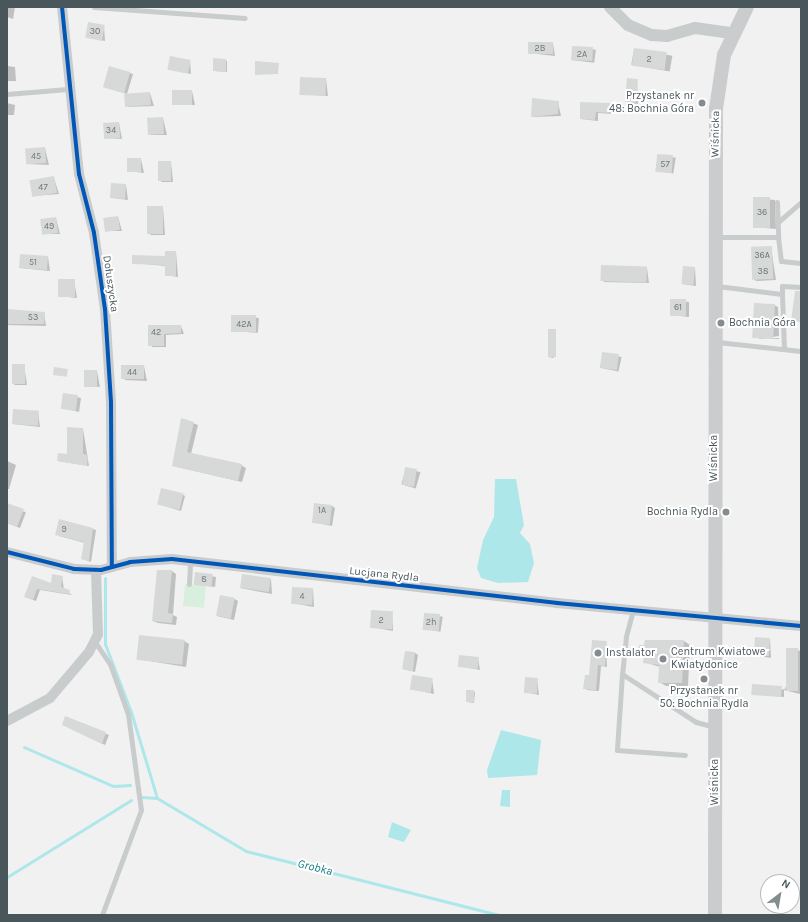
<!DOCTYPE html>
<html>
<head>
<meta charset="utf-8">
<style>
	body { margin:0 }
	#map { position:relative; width:808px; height:922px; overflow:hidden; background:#f1f1f1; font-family:Karla,sans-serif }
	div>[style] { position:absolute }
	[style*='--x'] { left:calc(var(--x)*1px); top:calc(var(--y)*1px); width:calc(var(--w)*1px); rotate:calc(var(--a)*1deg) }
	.green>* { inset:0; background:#d7efdc; transform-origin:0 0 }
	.water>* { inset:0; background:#aee7ea }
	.shadow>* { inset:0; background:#0003; transform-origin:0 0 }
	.stream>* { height:3px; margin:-1.5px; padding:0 1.5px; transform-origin:1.5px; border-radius:1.5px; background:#aee7ea }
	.building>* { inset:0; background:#d7d9d9; transform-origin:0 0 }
	.service>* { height:5px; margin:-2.5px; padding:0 2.5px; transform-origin:2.5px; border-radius:2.5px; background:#c9cccd }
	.minor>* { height:10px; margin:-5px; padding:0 5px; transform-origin:5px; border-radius:5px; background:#c9cccd }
	.tertiary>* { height:12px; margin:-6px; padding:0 6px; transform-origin:6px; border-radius:6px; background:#c9cccd }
	.secondary>* { height:14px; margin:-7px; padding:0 7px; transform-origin:7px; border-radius:7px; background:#caccce }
	.cycleway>* { height:4px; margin:-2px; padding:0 2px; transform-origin:2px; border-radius:2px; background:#0057b8 }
	.dots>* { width:11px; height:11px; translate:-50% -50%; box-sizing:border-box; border:2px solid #fff; border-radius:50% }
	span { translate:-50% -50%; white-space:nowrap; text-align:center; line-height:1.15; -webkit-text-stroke:4px #fff; paint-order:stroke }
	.number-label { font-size:9px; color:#6e787c }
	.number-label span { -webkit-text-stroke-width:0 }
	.poi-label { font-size:11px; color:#49565c }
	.right { translate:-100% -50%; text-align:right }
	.left { translate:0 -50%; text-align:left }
	.street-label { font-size:11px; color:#49565c }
	.water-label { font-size:12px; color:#148086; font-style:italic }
	.frame { position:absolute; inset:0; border:8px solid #49565c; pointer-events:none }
	.north { position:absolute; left:760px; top:874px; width:40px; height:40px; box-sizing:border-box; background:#fff; border:1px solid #b6bbbe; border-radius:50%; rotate:31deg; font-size:11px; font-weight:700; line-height:16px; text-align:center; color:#49565c }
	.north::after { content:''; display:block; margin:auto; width:14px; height:18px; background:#848c90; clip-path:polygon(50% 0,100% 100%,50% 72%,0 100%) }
</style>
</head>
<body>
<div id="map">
	<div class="green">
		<i style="left:185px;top:584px;width:21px;height:22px;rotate:5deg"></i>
	</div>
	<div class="water">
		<i style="clip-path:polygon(495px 479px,516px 479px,524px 525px,520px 533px,530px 544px,534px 563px,528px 582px,498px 583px,481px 578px,477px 568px,483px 540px,494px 517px)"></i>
		<i style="clip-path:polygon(501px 730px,541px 740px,537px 775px,488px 778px,487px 770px)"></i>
		<i style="clip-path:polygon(502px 790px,510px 790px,510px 807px,500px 806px)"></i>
		<i style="clip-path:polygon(392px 822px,411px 830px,404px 842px,388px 837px)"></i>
	</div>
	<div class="shadow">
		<i style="clip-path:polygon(7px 7px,15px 7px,13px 19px,7px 17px)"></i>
		<i style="clip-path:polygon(104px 26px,105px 41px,86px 37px)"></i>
		<i style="clip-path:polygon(553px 43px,555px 56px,528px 53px)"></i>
		<i style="left:573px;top:47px;width:23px;height:13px;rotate:7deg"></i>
		<i style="left:634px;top:49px;width:39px;height:16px;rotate:10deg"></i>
		<i style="clip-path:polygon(214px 59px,227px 61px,227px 72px,215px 71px)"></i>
		<i style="clip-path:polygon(190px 61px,191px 74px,169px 69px)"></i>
		<i style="clip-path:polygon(7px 66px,15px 67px,16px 81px,7px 81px)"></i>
		<i style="clip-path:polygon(130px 73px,133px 74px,127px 94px,107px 88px)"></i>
		<i style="clip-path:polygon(326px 79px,328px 96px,300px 94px)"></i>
		<i style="clip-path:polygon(637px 80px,638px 104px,629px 103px,626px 102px)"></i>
		<i style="clip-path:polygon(192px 91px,195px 105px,173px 104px)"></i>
		<i style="clip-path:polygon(150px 93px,154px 106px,127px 107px)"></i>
		<i style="clip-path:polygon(558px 102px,561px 116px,532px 117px)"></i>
		<i style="clip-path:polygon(7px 103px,15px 105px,14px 115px,7px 115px)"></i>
		<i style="clip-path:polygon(609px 104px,612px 114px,598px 113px,598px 121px,581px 119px)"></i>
		<i style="clip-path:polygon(163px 118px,167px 135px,150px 135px)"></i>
		<i style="clip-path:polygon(119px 123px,122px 139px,105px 138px)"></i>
		<i style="clip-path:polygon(45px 148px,49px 165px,27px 164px)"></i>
		<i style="left:658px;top:155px;width:18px;height:16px;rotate:9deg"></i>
		<i style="clip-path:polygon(141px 159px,144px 173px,128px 171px)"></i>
		<i style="clip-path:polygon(171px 162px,173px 182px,162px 182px,159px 180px)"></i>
		<i style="clip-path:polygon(54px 178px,59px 194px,33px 196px)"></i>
		<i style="clip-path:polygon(126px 185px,128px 200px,112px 198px)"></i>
		<i style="clip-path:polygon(754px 198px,775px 200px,776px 229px,755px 227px)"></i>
		<i style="clip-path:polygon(163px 207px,165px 235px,151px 235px,148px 233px)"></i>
		<i style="clip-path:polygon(118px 217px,122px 231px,105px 231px)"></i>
		<i style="clip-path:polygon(56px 218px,60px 234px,42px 234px)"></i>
		<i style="clip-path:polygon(771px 247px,776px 280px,757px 281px,754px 280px)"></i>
		<i style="clip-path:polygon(176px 252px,178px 277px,166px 275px,166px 266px,133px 263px,166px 258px)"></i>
		<i style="clip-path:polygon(48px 257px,50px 271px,20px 268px)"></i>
		<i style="clip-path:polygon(602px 266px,647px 268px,649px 283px,604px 282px)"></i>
		<i style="clip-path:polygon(695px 268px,696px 286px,682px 284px)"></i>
		<i style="clip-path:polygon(74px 280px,77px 298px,59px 296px)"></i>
		<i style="clip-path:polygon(671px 300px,689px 302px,689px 317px,671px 315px)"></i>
		<i style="clip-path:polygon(774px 305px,778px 307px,779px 336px,759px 339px)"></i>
		<i style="clip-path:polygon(7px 310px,44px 313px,46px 326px,7px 325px)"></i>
		<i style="left:232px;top:316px;width:27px;height:15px;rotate:4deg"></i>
		<i style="clip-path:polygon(149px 326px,181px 326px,184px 334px,166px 335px,166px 347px,152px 347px)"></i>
		<i style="clip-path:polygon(556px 330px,554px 358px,548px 357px)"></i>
		<i style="clip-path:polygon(779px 338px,779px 339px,759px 339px)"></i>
		<i style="left:603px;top:353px;width:19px;height:15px;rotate:12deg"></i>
		<i style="clip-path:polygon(24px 365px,27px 385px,15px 385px,12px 383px)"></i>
		<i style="clip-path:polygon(122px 366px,144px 366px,147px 381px,125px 380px)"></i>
		<i style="clip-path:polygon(97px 371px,100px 387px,86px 386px)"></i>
		<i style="clip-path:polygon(63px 394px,81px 398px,79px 412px,62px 408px)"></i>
		<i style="clip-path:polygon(38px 412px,40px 427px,13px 424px)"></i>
		<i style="clip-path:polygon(182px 419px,198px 425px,191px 454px,241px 465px,246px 468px,242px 482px,173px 466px)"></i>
		<i style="clip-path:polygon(83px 429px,89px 466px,58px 461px,68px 455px)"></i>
		<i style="clip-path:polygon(7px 461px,16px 465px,9px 489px,7px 489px)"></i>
		<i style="left:406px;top:468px;width:15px;height:17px;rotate:16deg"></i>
		<i style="clip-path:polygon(182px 494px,185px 496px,181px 511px,158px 504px)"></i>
		<i style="clip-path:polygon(332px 506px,335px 508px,332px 526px,312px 522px)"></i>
		<i style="clip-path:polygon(7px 509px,26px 512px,20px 528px,7px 523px)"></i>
		<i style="clip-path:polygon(93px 529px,96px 530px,91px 562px,82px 559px,85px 543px,59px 536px)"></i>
		<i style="clip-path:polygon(172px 571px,176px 574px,173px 615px,177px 617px,176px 625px,158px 623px,153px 621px)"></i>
		<i style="clip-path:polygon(196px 573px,216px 577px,215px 587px,195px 584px)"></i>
		<i style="clip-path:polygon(33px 577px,52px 584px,62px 577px,64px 589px,72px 595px,40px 590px,36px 601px,28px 598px)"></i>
		<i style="clip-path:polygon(271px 579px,272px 594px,240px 588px)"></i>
		<i style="clip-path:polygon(313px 589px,314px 607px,292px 603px)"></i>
		<i style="clip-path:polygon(235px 599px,238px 601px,234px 620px,217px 616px)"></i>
		<i style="clip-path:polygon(392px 612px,393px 631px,371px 627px)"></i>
		<i style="left:425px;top:614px;width:18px;height:15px;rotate:9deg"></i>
		<i style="clip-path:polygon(770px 639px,771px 658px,754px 655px)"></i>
		<i style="clip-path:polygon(184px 641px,189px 644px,186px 667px,137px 659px)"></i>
		<i style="clip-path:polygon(684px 641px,690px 645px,688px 687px,666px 686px,659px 682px,660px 667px,644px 662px,645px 657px,639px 654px)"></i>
		<i style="clip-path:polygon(606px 642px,607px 667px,601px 666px,599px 691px,587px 690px,585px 688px)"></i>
		<i style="clip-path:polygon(797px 649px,801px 652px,800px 694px,784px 690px,784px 697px,753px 694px,785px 689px)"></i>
		<i style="clip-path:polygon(415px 653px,418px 655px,415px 672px,403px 669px)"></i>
		<i style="clip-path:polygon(478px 658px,480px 670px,459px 666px)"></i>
		<i style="clip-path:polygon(432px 679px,434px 694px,411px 689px)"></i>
		<i style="clip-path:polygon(537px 679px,539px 695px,524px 692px)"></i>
		<i style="clip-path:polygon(467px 691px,475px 692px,474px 703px,467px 702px)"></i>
		<i style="clip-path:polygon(66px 718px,109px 735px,105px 745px,66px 726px)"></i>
	</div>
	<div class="stream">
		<i style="--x:105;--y:578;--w:66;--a:90"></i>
		<i style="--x:105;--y:644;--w:73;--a:69.1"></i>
		<i style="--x:131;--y:712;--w:90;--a:73.2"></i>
		<i style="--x:24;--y:747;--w:97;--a:23.7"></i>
		<i style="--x:113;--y:786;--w:17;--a:-3"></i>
		<i style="--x:142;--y:797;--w:15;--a:4"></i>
		<i style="--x:157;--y:798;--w:104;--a:30.8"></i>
		<i style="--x:246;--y:851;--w:261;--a:14.2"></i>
		<i style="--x:7;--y:877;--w:146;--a:-31.8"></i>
	</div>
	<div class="building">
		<i style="left:88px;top:22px;width:17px;height:16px;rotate:10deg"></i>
		<i style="left:528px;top:42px;width:25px;height:12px"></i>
		<i style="left:572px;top:46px;width:21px;height:14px;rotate:3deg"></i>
		<i style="left:634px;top:48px;width:33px;height:18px;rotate:7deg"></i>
		<i style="left:170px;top:56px;width:21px;height:14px;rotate:11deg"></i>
		<i style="clip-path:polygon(213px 58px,226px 59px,226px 72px,213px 71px)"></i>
		<i style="clip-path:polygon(255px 61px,279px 63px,278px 74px,255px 75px)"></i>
		<i style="left:109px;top:66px;width:22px;height:22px;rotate:16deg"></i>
		<i style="left:300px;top:77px;width:26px;height:18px;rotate:2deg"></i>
		<i style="left:627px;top:78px;width:11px;height:24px;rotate:5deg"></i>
		<i style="left:172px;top:90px;width:20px;height:15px"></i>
		<i style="left:150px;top:92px;width:13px;height:26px;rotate:86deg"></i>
		<i style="clip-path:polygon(532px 98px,559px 101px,558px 114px,531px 117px)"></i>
		<i style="clip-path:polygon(580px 102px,610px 103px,609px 113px,596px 112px,595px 120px,580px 119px)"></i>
		<i style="left:163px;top:117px;width:17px;height:16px;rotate:87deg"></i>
		<i style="left:119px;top:122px;width:16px;height:16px;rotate:86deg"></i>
		<i style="left:45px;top:147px;width:16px;height:20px;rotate:86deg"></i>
		<i style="left:657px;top:154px;width:16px;height:18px;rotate:4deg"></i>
		<i style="left:127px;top:158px;width:14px;height:14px"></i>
		<i style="left:158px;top:161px;width:13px;height:20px"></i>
		<i style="left:54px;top:176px;width:17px;height:25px;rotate:80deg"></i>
		<i style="left:111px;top:183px;width:15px;height:15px;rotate:4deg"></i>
		<i style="left:753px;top:197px;width:17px;height:31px"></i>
		<i style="left:147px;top:206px;width:16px;height:28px"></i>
		<i style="left:118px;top:216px;width:14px;height:15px;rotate:82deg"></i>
		<i style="left:56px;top:217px;width:16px;height:16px;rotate:83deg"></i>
		<i style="left:772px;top:246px;width:33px;height:21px;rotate:88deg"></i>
		<i style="clip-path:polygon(165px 251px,176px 251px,176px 276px,165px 276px,165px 265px,132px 264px,132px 255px,165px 256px)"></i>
		<i style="left:20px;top:254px;width:28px;height:14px;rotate:4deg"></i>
		<i style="left:601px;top:265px;width:46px;height:16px;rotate:2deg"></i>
		<i style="left:683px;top:266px;width:12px;height:18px;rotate:5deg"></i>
		<i style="left:58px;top:279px;width:17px;height:18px"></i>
		<i style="clip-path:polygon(795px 291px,801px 291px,801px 322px,791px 321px)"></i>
		<i style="left:670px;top:299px;width:16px;height:17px"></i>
		<i style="left:754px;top:303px;width:21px;height:35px;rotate:3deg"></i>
		<i style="clip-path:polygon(7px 309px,45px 312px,44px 324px,7px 324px)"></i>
		<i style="left:231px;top:315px;width:25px;height:17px"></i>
		<i style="clip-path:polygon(148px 325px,181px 325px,181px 333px,164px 334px,164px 346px,148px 346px)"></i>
		<i style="left:548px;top:329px;width:8px;height:28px"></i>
		<i style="left:602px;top:352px;width:17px;height:16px;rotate:7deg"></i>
		<i style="left:12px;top:364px;width:13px;height:20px"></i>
		<i style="left:121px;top:365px;width:23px;height:14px"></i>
		<i style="left:54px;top:367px;width:14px;height:8px;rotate:8deg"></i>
		<i style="left:84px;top:370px;width:13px;height:17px"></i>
		<i style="left:63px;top:393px;width:15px;height:16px;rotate:8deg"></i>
		<i style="left:13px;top:409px;width:26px;height:15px;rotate:4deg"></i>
		<i style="clip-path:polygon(181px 418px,194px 422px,187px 452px,242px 464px,238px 481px,172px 466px)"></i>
		<i style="clip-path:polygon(67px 427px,83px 428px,83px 454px,88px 455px,87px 466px,57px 461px,58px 453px,67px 454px)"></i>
		<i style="left:405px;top:467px;width:12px;height:18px;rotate:9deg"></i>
		<i style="left:161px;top:488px;width:23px;height:17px;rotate:13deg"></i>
		<i style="clip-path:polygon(7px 503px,24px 509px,17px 527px,7px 523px)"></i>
		<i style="left:314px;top:503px;width:18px;height:20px;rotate:6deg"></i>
		<i style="clip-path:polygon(59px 519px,93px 528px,89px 561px,81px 559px,84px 542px,55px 535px)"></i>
		<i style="clip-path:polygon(157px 570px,172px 570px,168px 613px,173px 614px,172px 623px,152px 621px)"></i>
		<i style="left:195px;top:572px;width:18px;height:13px;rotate:6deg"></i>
		<i style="clip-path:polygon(52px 574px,63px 576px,61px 587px,70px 590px,69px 594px,37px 589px,33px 600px,24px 597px,32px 576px,51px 583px)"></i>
		<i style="left:242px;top:574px;width:29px;height:14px;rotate:8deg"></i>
		<i style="left:292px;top:587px;width:21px;height:17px;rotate:3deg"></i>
		<i style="left:220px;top:595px;width:15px;height:21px;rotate:11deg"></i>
		<i style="left:371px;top:610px;width:22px;height:18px;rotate:3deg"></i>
		<i style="left:424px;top:613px;width:16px;height:17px;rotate:4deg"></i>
		<i style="left:139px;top:635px;width:46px;height:25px;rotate:6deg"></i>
		<i style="left:755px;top:637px;width:15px;height:18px;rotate:4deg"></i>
		<i style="clip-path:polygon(592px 640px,607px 641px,605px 666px,598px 665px,596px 690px,583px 689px,585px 675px,589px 675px)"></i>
		<i style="clip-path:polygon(645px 640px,684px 640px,682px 683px,658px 683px,659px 665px,643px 663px,644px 655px,638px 654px,639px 645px,644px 645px)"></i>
		<i style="left:786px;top:648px;width:12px;height:43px"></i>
		<i style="clip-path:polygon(405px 651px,415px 652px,413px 671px,402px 669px)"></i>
		<i style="left:459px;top:655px;width:20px;height:12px;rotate:6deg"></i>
		<i style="left:412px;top:675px;width:21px;height:15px;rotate:8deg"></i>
		<i style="left:525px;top:677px;width:13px;height:16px;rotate:4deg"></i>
		<i style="left:752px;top:684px;width:30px;height:11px;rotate:4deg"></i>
		<i style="left:466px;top:690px;width:8px;height:12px"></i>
		<i style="clip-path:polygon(65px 716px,106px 732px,102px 744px,62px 725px)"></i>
	</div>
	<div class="service">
		<i style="--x:94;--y:7;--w:151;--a:4.2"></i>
		<i style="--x:7;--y:94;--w:61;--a:-4.7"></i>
		<i style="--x:777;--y:202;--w:35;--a:88"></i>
		<i style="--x:778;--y:222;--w:30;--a:-41"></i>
		<i style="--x:717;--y:237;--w:61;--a:0"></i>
		<i style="--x:778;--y:237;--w:24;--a:83"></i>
		<i style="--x:781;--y:261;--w:20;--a:6"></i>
		<i style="--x:717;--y:286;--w:65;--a:7"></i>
		<i style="--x:782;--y:294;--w:55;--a:87.9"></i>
		<i style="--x:782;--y:294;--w:8;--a:-90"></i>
		<i style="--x:782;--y:286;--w:19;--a:3"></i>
		<i style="--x:717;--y:342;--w:84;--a:6.1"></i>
		<i style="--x:189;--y:584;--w:22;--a:-87"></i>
		<i style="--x:633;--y:610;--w:28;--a:105"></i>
		<i style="--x:626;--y:637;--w:37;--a:96"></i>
		<i style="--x:622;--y:674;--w:88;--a:33"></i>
		<i style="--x:696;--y:722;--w:20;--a:15"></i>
		<i style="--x:95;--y:642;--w:27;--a:56"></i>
		<i style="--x:110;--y:664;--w:53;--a:70.2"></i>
		<i style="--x:128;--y:714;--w:97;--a:82.3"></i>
		<i style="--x:141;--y:810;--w:112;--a:110.4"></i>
		<i style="--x:622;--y:674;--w:76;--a:93.8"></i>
		<i style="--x:617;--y:750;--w:68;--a:4.2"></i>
	</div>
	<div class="minor">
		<i style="--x:62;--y:7;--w:168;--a:84.2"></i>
		<i style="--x:79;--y:174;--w:61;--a:75.7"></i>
		<i style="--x:94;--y:233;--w:77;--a:81.8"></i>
		<i style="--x:105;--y:309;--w:93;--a:86.3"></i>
		<i style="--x:111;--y:402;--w:165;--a:89.7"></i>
		<i style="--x:7;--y:552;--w:69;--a:14.2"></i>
		<i style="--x:74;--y:569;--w:27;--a:2"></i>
		<i style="--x:101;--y:570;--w:30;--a:-15"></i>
		<i style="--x:130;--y:562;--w:42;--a:-4.1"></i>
		<i style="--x:172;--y:559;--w:388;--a:6.5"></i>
		<i style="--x:557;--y:603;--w:245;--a:5.4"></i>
		<i style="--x:7;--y:721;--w:49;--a:-28.1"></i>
		<i style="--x:50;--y:698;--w:60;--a:-49.7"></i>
		<i style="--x:89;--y:652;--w:20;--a:-63"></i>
		<i style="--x:98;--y:634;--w:64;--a:-91.8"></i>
	</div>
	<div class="tertiary">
		<i style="--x:610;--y:7;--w:25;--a:45"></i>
		<i style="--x:628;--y:25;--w:26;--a:23"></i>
		<i style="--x:652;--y:35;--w:15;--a:4"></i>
		<i style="--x:667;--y:36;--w:29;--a:-16"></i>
		<i style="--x:695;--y:28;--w:37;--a:8"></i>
	</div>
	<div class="secondary">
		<i style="--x:715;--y:915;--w:806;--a:-89.93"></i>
		<i style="--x:716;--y:109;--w:55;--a:-81.6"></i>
		<i style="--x:724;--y:55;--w:53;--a:-64.4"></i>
	</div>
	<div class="cycleway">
		<i style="--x:62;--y:7;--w:168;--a:84.2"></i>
		<i style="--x:79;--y:174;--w:61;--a:75.7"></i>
		<i style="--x:94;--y:233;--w:77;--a:81.8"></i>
		<i style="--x:105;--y:309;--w:93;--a:86.3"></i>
		<i style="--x:111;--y:402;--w:165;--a:89.7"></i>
		<i style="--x:7;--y:552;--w:69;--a:14.2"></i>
		<i style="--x:74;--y:569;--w:27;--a:2"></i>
		<i style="--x:101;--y:570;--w:30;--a:-15"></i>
		<i style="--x:130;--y:562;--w:42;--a:-4.1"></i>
		<i style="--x:172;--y:559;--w:388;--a:6.5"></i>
		<i style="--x:557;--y:603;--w:245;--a:5.4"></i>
	</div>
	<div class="dots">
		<i style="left:702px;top:103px;background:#848c90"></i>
		<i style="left:721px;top:323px;background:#848c90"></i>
		<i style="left:726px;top:512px;background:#848c90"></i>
		<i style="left:598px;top:653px;background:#848c90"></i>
		<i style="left:663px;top:659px;background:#848c90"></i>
		<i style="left:704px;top:679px;background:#848c90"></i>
	</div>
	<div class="number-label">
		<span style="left:95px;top:31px">30</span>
		<span style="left:540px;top:48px">2B</span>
		<span style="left:582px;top:54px">2A</span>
		<span style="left:649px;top:59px">2</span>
		<span style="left:111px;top:130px">34</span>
		<span style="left:36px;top:156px">45</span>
		<span style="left:665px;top:164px">57</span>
		<span style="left:43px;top:187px">47</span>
		<span style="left:762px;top:212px">36</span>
		<span style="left:49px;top:226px">49</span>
		<span style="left:762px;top:255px">36A</span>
		<span style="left:33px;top:262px">51</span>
		<span style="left:763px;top:271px">38</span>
		<span style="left:678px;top:307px">61</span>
		<span style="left:33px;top:317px">53</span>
		<span style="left:244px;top:324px">42A</span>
		<span style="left:156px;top:332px">42</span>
		<span style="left:132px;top:372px">44</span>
		<span style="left:322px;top:510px">1A</span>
		<span style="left:64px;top:529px">9</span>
		<span style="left:204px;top:579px">8</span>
		<span style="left:302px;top:596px">4</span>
		<span style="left:381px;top:620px">2</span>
		<span style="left:431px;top:622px">2h</span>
	</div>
	<div class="poi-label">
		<span class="right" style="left:694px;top:103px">Przystanek nr<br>48: Bochnia Góra</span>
		<span class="left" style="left:729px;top:323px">Bochnia Góra</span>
		<span class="right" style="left:718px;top:512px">Bochnia Rydla</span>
		<span class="left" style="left:606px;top:653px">Instalator</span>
		<span class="left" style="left:671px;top:659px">Centrum Kwiatowe<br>Kwiatydonice</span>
		<span style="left:704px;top:698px">Przystanek nr<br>50: Bochnia Rydla</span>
	</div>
	<div class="street-label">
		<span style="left:716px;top:134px;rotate:-89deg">Wiśnicka</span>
		<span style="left:110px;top:284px;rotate:82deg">Dołuszycka</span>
		<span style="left:714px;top:458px;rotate:-90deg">Wiśnicka</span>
		<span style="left:384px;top:575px;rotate:6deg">Lucjana Rydla</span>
		<span style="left:715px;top:782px;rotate:-90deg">Wiśnicka</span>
	</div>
	<div class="water-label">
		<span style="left:315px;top:868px;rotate:14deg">Grobka</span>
	</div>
	<div class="frame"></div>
	<div class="north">N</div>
</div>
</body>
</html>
